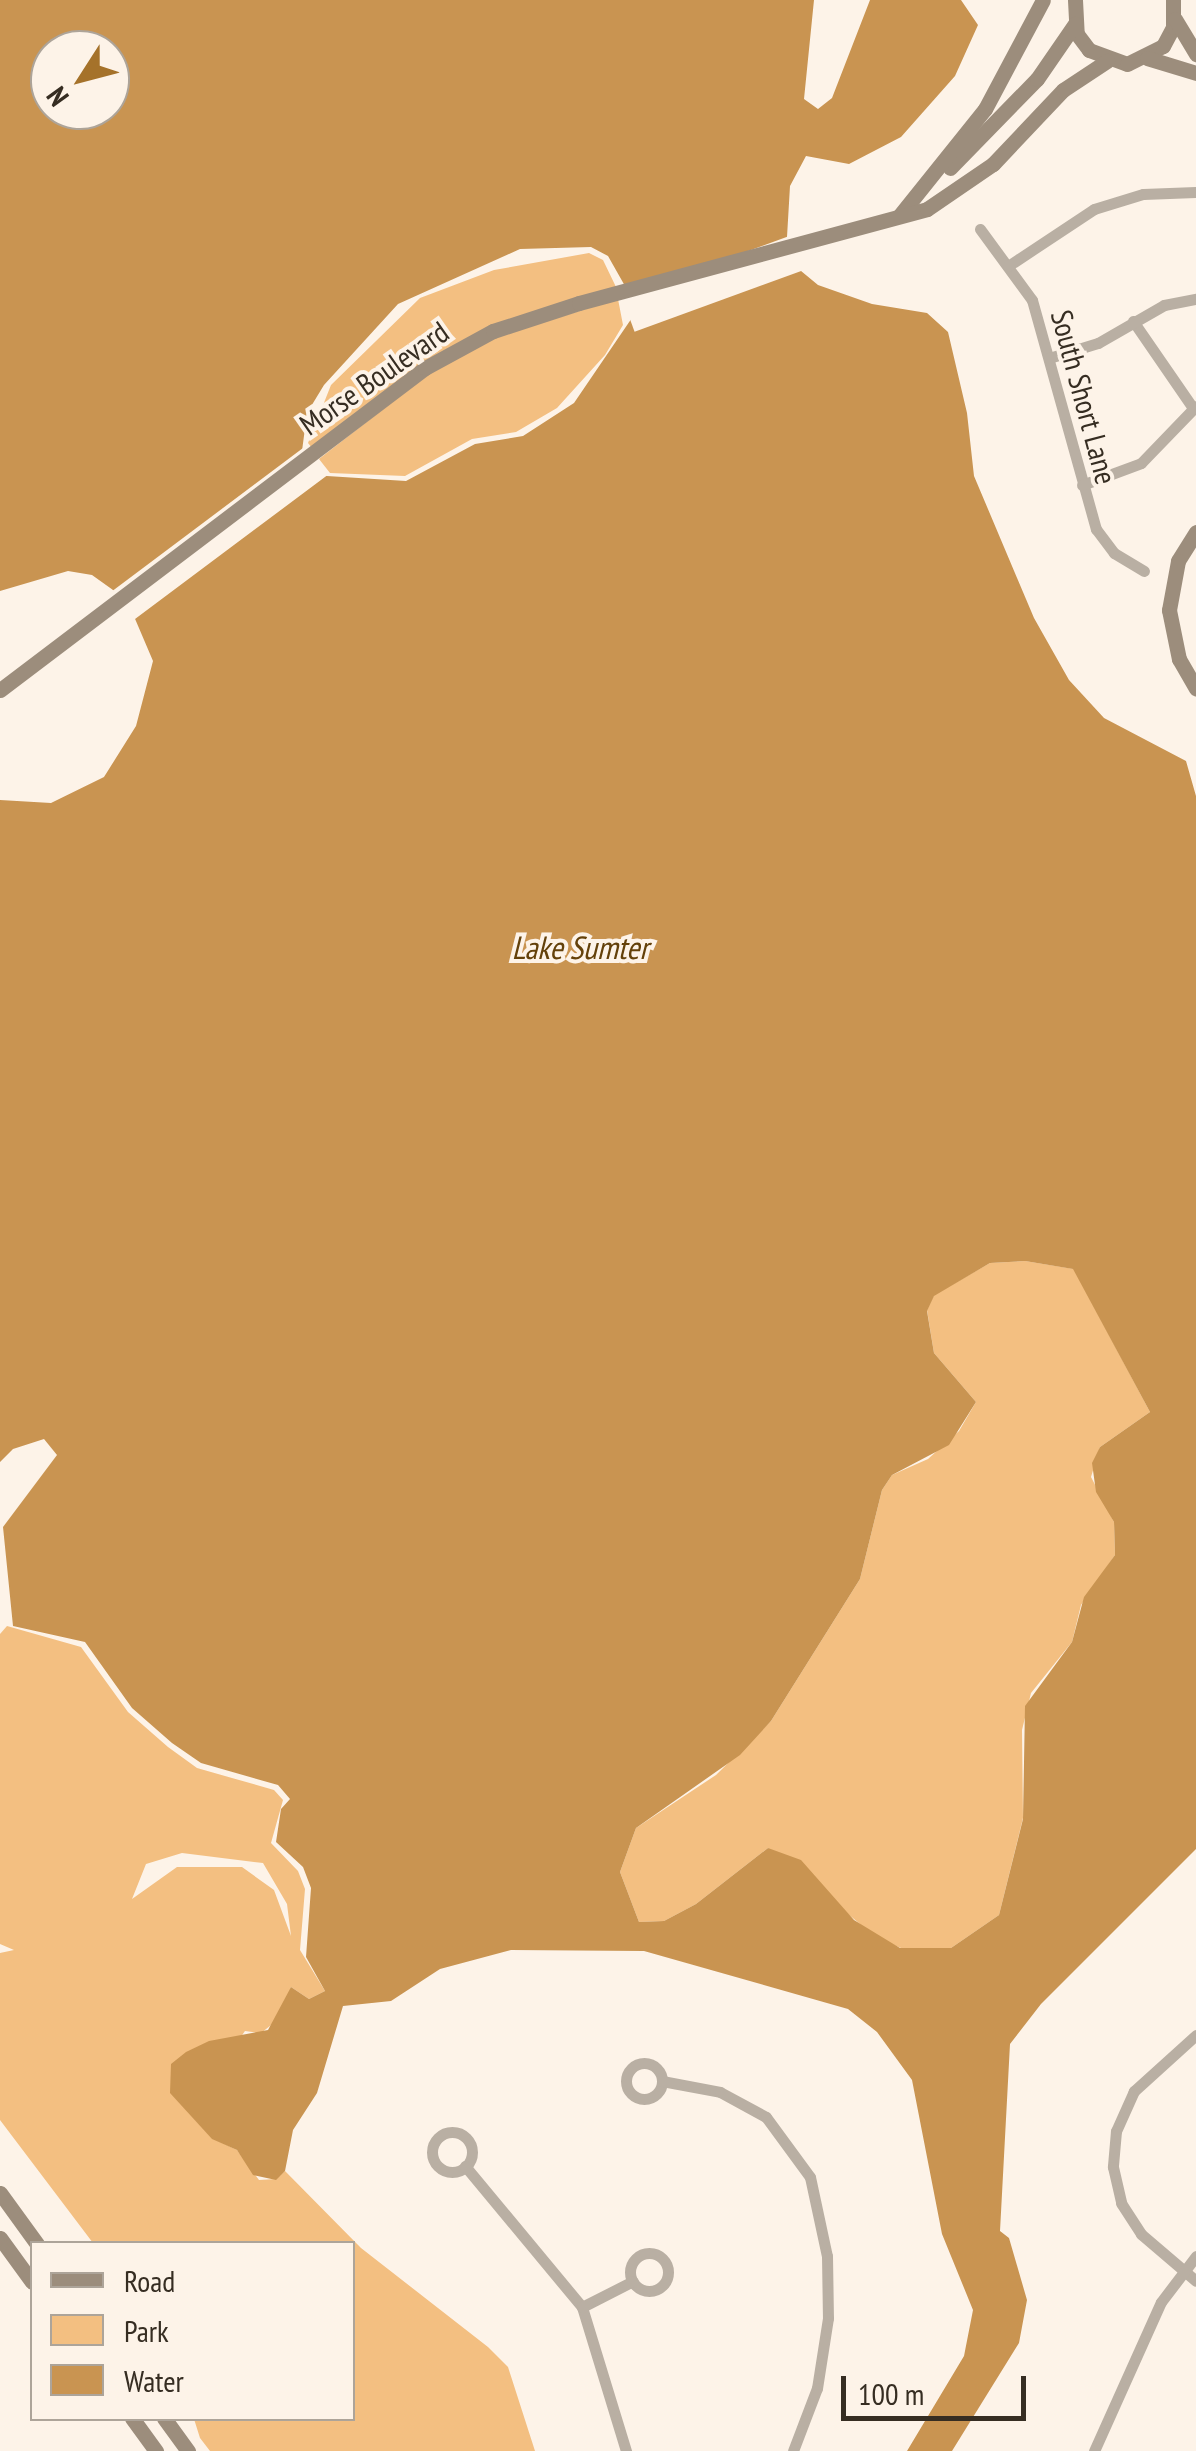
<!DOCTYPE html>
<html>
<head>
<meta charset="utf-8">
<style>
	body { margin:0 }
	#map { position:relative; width:1196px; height:2451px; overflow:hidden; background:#fdf3e8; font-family:"PT Sans Narrow",sans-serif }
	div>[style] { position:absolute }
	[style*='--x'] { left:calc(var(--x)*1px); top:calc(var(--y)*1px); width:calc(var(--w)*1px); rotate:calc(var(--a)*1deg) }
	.green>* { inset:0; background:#f3bf81 }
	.water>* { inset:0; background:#c99451 }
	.pier>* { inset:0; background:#fdf3e8; transform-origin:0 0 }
	.street>* { height:11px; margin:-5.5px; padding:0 5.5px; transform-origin:5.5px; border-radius:5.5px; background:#b9afa3 }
	.street>.ring { margin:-5.5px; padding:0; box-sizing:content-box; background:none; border:11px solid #b9afa3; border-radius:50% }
	.secondary>* { height:15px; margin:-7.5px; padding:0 7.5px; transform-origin:7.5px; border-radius:7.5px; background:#9c8d7c }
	span { translate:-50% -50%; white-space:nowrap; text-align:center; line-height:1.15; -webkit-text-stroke:8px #fdf3e8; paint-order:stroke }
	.street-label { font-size:30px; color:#362d22 }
	.water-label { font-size:32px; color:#64410a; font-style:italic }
	.legend { position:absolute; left:30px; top:2241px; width:325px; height:180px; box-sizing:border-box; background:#fdf3e8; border:2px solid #ada499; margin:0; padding:12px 18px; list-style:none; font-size:30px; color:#362d22 }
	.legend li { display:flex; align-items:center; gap:20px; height:50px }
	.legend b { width:50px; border:2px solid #ada499 }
	.north { position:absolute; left:30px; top:30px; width:100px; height:100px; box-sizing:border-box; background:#fdf3e8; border:2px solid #ada499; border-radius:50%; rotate:234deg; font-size:28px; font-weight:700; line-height:40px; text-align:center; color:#362d22 }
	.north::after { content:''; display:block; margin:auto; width:35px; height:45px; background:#a5722a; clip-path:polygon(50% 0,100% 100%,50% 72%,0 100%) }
	.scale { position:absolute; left:841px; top:2376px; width:185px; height:45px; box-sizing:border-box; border:5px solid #362d22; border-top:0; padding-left:12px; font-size:30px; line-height:35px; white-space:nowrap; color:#362d22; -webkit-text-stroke:8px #fdf3e8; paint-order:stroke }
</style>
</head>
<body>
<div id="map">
	<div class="green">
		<i style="clip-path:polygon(589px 253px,603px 260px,616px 287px,491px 325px,312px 448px,308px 443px,331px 385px,420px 298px,494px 270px)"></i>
		<i style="clip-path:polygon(618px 299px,623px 325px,605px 355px,557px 408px,516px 432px,472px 439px,405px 476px,330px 473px,319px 459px,428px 374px,495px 337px)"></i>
		<i style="clip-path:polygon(1025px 1261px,1074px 1269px,1150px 1412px,1100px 1447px,1091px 1477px,1114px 1522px,1115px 1555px,1081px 1605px,1072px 1642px,1031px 1693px,1022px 1730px,1023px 1818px,999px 1915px,951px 1948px,901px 1948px,877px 1938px,768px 1848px,696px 1904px,664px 1921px,639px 1922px,620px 1872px,636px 1828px,716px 1775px,771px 1721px,860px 1579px,882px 1490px,892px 1475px,928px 1459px,959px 1431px,976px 1402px,934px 1353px,927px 1310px,934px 1295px,990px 1263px)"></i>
		<i style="clip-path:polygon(evenodd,7px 1626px,81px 1647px,128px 1712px,168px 1747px,197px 1768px,274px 1790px,283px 1800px,271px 1843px,298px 1871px,305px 1889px,300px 1950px,325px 1991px,309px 1999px,291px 1987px,280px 2018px,261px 2033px,245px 2031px,188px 2112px,212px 2138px,237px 2150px,259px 2180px,276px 2179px,285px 2171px,361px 2248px,488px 2347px,508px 2367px,535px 2451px,210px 2451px,200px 2438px,194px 2419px,352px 2418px,352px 2244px,93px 2243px,0 2120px,0 1953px,14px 1950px,0 1944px,0 1634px,7px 1626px,182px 1853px,263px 1863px,287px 1904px,291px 1936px,274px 1890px,242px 1867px,177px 1867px,132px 1899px,146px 1864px,182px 1853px)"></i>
	</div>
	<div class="water">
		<i style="clip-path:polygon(evenodd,0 0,814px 0,804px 99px,818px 109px,832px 98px,870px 0,961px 0,978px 25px,955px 76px,901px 137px,849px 164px,806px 156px,790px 186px,787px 237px,795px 266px,818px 285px,872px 304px,927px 313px,948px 332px,967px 413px,974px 476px,1034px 618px,1069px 680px,1104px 718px,1186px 761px,1196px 796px,1196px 1849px,1041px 2004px,1010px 2044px,1000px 2231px,1009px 2238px,1027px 2300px,1019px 2343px,952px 2451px,907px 2451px,964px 2356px,973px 2310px,942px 2234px,912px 2080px,877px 2032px,848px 2009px,644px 1951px,511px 1950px,440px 1969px,391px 2001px,343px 2006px,317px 2093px,293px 2130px,285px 2171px,276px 2180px,253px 2175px,237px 2150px,212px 2139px,170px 2093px,171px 2064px,186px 2052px,209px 2041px,268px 2030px,291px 1987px,309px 1999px,325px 1991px,306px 1957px,311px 1888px,303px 1867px,276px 1842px,281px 1809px,290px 1799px,278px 1785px,201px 1763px,172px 1743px,132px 1708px,85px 1642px,13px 1626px,3px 1527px,57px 1455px,44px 1439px,13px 1449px,0 1462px,0 800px,51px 803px,104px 777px,136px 726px,153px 661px,127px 600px,92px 575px,68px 571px,0 591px,0 0,50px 50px,110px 50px,110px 110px,50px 110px,50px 50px,0 0,591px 247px,608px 256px,638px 309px,574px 403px,523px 436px,475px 444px,406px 481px,311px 475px,302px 451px,307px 413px,324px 385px,398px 304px,520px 249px,591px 247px,0 0,1025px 1261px,1073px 1269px,1150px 1412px,1100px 1447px,1092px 1463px,1096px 1492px,1114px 1522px,1115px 1555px,1084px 1597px,1072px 1642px,1025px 1706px,1023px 1819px,999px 1915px,951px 1948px,900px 1948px,854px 1920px,801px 1860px,768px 1848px,696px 1904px,664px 1921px,639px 1922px,620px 1872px,636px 1828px,740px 1755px,771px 1721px,860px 1579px,882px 1490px,892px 1475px,949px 1445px,976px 1402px,934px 1353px,927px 1311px,934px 1296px,990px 1263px,1025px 1261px)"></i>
	</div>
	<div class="pier">
		<i style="left:792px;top:235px;width:37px;height:181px;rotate:70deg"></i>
		<i style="clip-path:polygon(307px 445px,314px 471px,329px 474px,131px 622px,111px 592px)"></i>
	</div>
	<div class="street">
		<i style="--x:980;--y:229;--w:88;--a:53.8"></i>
		<i style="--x:1032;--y:300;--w:238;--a:74.4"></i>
		<i style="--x:1096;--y:529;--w:30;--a:53"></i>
		<i style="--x:1114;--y:553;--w:35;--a:31"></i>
		<i style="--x:1008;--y:266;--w:103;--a:-33.5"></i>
		<i style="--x:1094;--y:209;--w:51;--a:-17"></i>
		<i style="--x:1143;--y:194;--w:53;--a:-2.2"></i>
		<i style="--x:1133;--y:321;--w:106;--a:55.4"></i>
		<i style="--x:1049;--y:358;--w:51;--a:-17"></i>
		<i style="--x:1098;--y:343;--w:76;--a:-29.9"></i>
		<i style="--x:1164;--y:305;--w:33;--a:-11"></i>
		<i style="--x:1082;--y:485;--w:63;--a:-20.4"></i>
		<i style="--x:1141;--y:463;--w:79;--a:-46"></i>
		<i style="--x:1196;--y:2035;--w:84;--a:137.9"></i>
		<i style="--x:1134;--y:2091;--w:44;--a:114.2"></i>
		<i style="--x:1116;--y:2131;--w:36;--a:95"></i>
		<i style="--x:1113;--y:2167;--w:37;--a:77"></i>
		<i style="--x:1121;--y:2203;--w:37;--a:57"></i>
		<i style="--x:1141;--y:2234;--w:72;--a:40.5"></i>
		<i class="ring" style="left:626px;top:2063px;width:25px;height:25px"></i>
		<i style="--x:662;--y:2081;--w:59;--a:10.7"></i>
		<i style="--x:720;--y:2092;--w:52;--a:28.5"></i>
		<i style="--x:766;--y:2117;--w:74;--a:53.7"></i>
		<i style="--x:810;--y:2177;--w:81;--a:77.9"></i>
		<i style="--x:827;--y:2256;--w:62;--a:89.1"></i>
		<i style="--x:828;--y:2318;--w:71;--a:98.9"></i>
		<i style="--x:817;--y:2388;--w:67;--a:110.9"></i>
		<i class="ring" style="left:432px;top:2132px;width:29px;height:29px"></i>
		<i style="--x:465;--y:2166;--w:183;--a:50.3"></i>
		<i style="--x:582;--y:2307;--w:151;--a:73"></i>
		<i class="ring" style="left:630px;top:2253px;width:27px;height:27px"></i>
		<i style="--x:582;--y:2307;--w:57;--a:-27"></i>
		<i style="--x:1094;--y:2451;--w:163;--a:-65.8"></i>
		<i style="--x:1161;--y:2302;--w:58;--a:-52.7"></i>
	</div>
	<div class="secondary">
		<i style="--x:1075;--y:0;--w:34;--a:87"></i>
		<i style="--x:1077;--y:34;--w:20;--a:53"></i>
		<i style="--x:1089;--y:50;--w:40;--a:20.2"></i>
		<i style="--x:1127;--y:64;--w:40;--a:-26.6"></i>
		<i style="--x:1163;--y:46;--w:21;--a:-62"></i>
		<i style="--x:1173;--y:27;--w:27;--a:-90"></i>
		<i style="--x:1175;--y:19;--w:41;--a:59"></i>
		<i style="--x:1147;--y:58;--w:51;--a:17"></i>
		<i style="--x:950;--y:168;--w:124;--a:-45.7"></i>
		<i style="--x:1037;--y:79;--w:67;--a:-55.4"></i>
		<i style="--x:900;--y:215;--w:136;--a:-51.3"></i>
		<i style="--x:985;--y:109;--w:123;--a:-62"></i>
		<i style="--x:1196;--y:532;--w:34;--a:122"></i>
		<i style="--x:1178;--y:561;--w:50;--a:100.4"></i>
		<i style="--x:1169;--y:610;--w:50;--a:78.5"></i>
		<i style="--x:1179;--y:659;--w:34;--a:60"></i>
		<i style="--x:0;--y:690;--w:533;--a:-37.15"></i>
		<i style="--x:425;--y:368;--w:77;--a:-28.6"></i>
		<i style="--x:493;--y:331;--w:90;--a:-18"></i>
		<i style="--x:579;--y:303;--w:360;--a:-15.1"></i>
		<i style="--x:927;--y:209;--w:80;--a:-34.3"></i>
		<i style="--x:993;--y:164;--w:102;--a:-46.6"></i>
		<i style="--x:1063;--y:90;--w:53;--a:-33.4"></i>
		<i style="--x:0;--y:2193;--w:63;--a:54"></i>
		<i style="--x:0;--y:2238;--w:54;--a:54"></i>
		<i style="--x:132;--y:2418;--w:41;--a:54"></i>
		<i style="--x:164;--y:2418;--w:41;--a:54"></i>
	</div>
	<div class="street-label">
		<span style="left:374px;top:378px;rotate:-35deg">Morse Boulevard</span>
		<span style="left:1084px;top:397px;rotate:75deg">South Short Lane</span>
	</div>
	<div class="water-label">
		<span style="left:580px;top:947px">Lake Sumter</span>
	</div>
	<ul class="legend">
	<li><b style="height:12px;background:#9c8d7c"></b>Road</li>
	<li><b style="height:28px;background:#f3bf81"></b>Park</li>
	<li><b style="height:28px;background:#c99451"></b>Water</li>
	</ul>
	<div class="north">N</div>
	<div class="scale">100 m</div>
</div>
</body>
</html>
